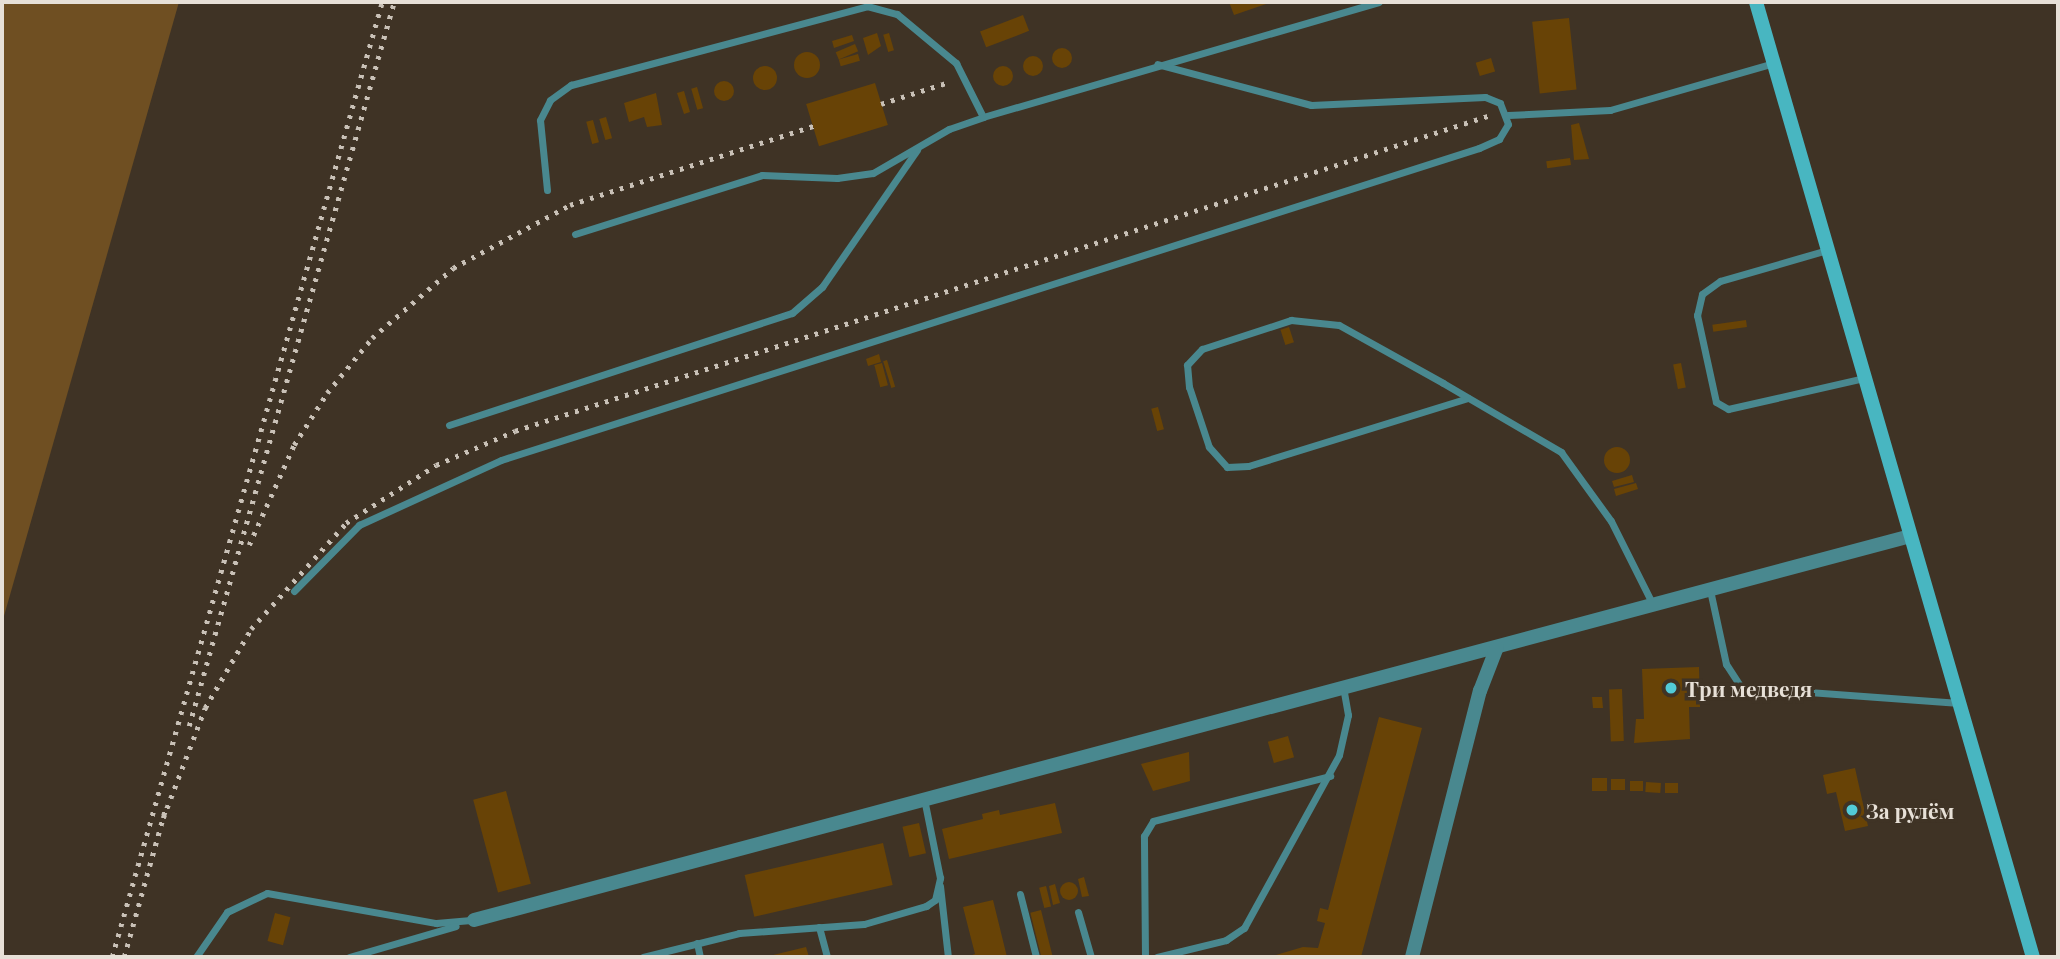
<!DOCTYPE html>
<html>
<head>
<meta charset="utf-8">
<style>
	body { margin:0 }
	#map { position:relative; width:2060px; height:959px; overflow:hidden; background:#3f3325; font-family:"Playfair Display",serif }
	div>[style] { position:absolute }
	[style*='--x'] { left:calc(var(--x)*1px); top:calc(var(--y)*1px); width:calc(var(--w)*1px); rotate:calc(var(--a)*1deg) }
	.green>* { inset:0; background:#6f4f22 }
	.building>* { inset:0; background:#684306; transform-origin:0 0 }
	.round { border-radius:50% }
	.lane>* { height:7px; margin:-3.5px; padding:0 3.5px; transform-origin:3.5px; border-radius:3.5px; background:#49888f }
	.street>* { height:14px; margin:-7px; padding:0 7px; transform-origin:7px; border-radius:7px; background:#49888f }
	.secondary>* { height:14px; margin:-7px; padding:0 7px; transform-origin:7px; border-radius:7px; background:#48b6c1 }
	.rail>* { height:4.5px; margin-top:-2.25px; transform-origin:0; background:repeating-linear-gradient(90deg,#c9c1b7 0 3.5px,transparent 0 10.5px) }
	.dots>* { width:19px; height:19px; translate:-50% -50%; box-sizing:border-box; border:4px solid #3f3325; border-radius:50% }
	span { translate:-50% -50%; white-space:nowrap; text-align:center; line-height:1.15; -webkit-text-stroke:7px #3f3325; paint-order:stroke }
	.poi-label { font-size:21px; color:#e7e0d7; font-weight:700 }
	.left { translate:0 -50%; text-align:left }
	.frame { position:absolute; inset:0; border:4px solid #e7e0d7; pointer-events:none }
</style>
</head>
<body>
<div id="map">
	<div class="green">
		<i style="clip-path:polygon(2px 2px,179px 2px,2px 623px)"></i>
	</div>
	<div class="building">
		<i style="clip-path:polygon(1229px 2px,1272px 2px,1234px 15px)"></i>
		<i style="left:1023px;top:15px;width:17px;height:46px;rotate:69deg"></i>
		<i style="left:1569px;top:18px;width:72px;height:37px;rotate:84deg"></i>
		<i style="clip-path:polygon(877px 33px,881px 46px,868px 55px,863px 38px)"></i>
		<i style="left:889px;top:33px;width:18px;height:6px;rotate:74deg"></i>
		<i style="clip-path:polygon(852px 35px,854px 41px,834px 48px,832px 41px)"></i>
		<i style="left:855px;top:44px;width:8px;height:21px;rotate:67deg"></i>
		<i class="round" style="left:1052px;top:48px;width:20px;height:20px"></i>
		<i class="round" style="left:794px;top:52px;width:26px;height:26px"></i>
		<i style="left:858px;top:54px;width:7px;height:20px;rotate:74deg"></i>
		<i class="round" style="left:1023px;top:56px;width:20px;height:20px"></i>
		<i style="left:1491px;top:58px;width:14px;height:16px;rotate:73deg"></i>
		<i class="round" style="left:753px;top:66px;width:24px;height:24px"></i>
		<i class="round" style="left:993px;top:66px;width:20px;height:20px"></i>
		<i class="round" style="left:714px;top:81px;width:20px;height:20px"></i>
		<i style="left:875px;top:83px;width:44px;height:72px;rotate:73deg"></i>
		<i style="left:697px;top:87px;width:22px;height:6px;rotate:74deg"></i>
		<i style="clip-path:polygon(684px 91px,690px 112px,684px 114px,677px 93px)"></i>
		<i style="clip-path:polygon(656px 93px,662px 125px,647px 127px,644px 117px,629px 122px,624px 103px)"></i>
		<i style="left:606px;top:117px;width:22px;height:7px;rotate:74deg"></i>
		<i style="left:593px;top:120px;width:23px;height:7px;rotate:75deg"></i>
		<i style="clip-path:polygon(1579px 123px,1589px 159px,1574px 160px,1571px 125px)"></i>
		<i style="left:1570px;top:158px;width:7px;height:24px;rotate:82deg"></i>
		<i style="left:1746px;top:320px;width:7px;height:34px;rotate:82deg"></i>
		<i style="left:1289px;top:327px;width:16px;height:9px;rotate:72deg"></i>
		<i style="clip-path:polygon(879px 354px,881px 362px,868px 366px,866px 359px)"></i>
		<i style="left:887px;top:360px;width:28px;height:4px;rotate:73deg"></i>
		<i style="left:882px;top:363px;width:23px;height:8px;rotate:75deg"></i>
		<i style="left:1681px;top:363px;width:25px;height:8px;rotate:79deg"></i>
		<i style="left:1158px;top:407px;width:23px;height:7px;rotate:75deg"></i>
		<i class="round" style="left:1604px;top:447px;width:26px;height:26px"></i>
		<i style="clip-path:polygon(1632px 475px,1634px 482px,1614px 487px,1612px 481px)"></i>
		<i style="clip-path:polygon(1636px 483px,1638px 489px,1616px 496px,1614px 489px)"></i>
		<i style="clip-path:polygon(1699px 667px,1700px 707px,1689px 707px,1690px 739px,1634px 743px,1636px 719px,1644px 719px,1642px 669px)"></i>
		<i style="left:1622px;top:689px;width:52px;height:13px;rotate:88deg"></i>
		<i style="clip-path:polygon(1592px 697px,1602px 697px,1603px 708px,1593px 708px)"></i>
		<i style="clip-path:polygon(1379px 717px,1422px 728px,1361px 957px,1269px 957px,1303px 947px,1318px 948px,1325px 923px,1317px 921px,1320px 908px,1328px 910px)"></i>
		<i style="left:1288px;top:736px;width:22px;height:21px;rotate:74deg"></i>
		<i style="clip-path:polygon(1189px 752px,1190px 781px,1153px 791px,1141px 764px)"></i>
		<i style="clip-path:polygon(1855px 768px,1868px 826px,1845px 831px,1836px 792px,1827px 794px,1823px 775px)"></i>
		<i style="left:1592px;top:778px;width:15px;height:13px"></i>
		<i style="left:1611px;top:779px;width:14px;height:11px"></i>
		<i style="left:1630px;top:781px;width:13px;height:10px"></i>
		<i style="left:1646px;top:782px;width:15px;height:10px;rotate:4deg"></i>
		<i style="left:1665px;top:783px;width:13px;height:10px"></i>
		<i style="left:506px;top:791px;width:96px;height:34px;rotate:75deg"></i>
		<i style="clip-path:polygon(1055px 803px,1062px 833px,949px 859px,942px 829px,983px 819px,982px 814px,999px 810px,1000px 815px)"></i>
		<i style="left:919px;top:823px;width:31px;height:17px;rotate:77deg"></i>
		<i style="left:883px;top:843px;width:43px;height:142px;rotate:77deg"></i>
		<i style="clip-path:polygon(1084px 877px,1089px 896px,1082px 897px,1078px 879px)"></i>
		<i class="round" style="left:1060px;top:882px;width:18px;height:18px"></i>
		<i style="clip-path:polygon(1055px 884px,1060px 903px,1053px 905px,1049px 886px)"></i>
		<i style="left:1046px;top:886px;width:21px;height:7px;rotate:76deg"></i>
		<i style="clip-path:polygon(993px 900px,1007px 957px,966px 957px,975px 954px,963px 907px)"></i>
		<i style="left:1041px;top:910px;width:49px;height:11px;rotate:76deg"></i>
		<i style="left:275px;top:913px;width:16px;height:29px;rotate:15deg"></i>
		<i style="clip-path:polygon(806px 947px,809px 957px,769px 957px,769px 956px)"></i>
	</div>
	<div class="lane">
		<i style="--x:1508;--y:115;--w:102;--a:-2.8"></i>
		<i style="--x:1610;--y:110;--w:171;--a:-16"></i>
		<i style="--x:547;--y:190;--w:70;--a:-95.7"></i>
		<i style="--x:540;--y:120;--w:22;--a:-63"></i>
		<i style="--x:550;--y:100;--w:26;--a:-36"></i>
		<i style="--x:571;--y:85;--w:306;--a:-14.9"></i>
		<i style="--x:867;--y:6;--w:31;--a:15"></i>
		<i style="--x:897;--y:14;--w:77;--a:39.7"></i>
		<i style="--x:956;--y:63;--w:60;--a:63.4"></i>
		<i style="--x:575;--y:234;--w:196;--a:-17.5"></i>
		<i style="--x:762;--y:175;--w:75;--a:2.3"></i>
		<i style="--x:837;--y:178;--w:36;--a:-8"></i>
		<i style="--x:873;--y:173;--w:88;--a:-30.1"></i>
		<i style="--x:949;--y:129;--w:36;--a:-19"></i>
		<i style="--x:983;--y:117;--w:412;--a:-16.2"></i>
		<i style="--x:1827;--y:250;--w:111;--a:163.8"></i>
		<i style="--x:1720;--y:281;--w:22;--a:144"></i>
		<i style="--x:1702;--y:294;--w:22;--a:103"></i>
		<i style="--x:1697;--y:315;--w:89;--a:77.7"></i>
		<i style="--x:1716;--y:402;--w:14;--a:30"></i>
		<i style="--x:1728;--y:409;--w:139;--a:-12.8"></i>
		<i style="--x:1468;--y:398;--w:230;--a:162.8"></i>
		<i style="--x:1248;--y:466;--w:21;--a:177"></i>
		<i style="--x:1227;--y:467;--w:27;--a:-132"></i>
		<i style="--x:1209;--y:447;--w:63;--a:-108.4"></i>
		<i style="--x:1189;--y:387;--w:22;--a:-95"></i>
		<i style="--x:1187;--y:365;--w:22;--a:-47"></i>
		<i style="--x:1202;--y:349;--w:94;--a:-18"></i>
		<i style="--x:1291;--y:320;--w:48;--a:5.9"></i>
		<i style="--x:1339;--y:325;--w:119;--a:29.1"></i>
		<i style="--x:1443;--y:383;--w:137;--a:30.3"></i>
		<i style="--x:1561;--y:452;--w:85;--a:54.1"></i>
		<i style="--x:1611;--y:521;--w:94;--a:63.4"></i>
		<i style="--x:449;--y:425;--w:361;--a:-18.1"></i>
		<i style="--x:792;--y:313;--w:40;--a:-41"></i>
		<i style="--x:822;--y:287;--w:167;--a:-55.3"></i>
		<i style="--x:1710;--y:590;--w:76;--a:77.8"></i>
		<i style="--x:1726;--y:664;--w:27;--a:57"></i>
		<i style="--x:1741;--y:687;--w:219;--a:4.2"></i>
		<i style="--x:294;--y:591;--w:93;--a:-45.4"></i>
		<i style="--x:359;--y:525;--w:156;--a:-24.6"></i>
		<i style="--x:501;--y:460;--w:1027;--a:-17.69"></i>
		<i style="--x:1479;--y:148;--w:22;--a:-24"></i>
		<i style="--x:1499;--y:139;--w:17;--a:-59"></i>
		<i style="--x:1508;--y:124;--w:22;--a:-111"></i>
		<i style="--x:1500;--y:103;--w:16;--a:-158"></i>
		<i style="--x:1485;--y:97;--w:174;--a:177.4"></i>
		<i style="--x:1311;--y:105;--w:159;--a:-165.1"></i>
		<i style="--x:940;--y:886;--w:71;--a:83.6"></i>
		<i style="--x:1020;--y:894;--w:65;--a:75.7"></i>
		<i style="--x:1078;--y:912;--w:47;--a:73.9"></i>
		<i style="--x:819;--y:927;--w:31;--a:75"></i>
		<i style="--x:697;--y:943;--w:14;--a:78"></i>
		<i style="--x:196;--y:957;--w:55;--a:-55.4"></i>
		<i style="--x:227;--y:912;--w:44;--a:-25.4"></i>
		<i style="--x:267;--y:893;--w:172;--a:10.1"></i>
		<i style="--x:436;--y:923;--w:38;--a:-5"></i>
		<i style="--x:349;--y:957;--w:111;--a:-16.2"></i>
		<i style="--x:643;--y:957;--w:99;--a:-14"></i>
		<i style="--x:739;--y:933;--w:125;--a:-4.1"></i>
		<i style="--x:864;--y:924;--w:65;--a:-16.2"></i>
		<i style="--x:926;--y:906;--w:11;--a:-34"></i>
		<i style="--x:935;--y:900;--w:23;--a:-77"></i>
		<i style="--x:940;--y:878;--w:81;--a:-101.4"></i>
		<i style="--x:1145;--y:957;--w:121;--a:-90.5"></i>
		<i style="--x:1144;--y:836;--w:17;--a:-59"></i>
		<i style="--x:1153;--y:821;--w:183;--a:-14.3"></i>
		<i style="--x:1157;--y:957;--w:71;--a:-13.8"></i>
		<i style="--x:1226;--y:940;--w:22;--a:-34"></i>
		<i style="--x:1244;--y:928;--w:197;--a:-61.2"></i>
		<i style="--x:1339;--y:755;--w:41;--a:-77.3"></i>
		<i style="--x:1348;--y:715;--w:27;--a:-100"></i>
	</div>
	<div class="street">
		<i style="--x:474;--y:920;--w:1486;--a:-14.97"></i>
		<i style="--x:1412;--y:957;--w:275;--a:-75.7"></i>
		<i style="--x:1480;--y:691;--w:47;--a:-68.9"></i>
	</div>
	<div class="secondary">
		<i style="--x:1756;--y:2;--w:994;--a:73.83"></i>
	</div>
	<div class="rail">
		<i style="--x:881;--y:104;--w:68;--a:-17.9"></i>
		<i style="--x:249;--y:545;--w:110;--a:-65.8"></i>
		<i style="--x:294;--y:445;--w:62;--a:-57.6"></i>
		<i style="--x:327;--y:393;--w:71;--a:-50.7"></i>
		<i style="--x:372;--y:338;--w:107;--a:-40.8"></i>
		<i style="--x:453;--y:268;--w:133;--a:-28.3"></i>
		<i style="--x:570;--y:205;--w:256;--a:-18"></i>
		<i style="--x:189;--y:726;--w:752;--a:-74.19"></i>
		<i style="--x:163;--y:818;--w:118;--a:-69.1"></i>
		<i style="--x:205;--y:708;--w:91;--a:-59.8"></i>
		<i style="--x:251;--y:629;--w:142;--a:-48.1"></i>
		<i style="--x:346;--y:523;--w:107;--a:-32.8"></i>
		<i style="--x:436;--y:465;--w:86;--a:-23.3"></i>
		<i style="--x:515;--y:431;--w:1026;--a:-17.94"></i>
		<i style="--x:112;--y:957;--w:992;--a:-74.21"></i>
		<i style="--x:124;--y:957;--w:153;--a:-74.4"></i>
	</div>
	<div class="dots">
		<i style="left:1671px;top:688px;background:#52cbd8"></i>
		<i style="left:1852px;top:810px;background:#52cbd8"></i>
	</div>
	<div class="poi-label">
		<span class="left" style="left:1685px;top:688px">Три медведя</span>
		<span class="left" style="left:1866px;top:810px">За рулём</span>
	</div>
	<div class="frame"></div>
</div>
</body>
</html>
